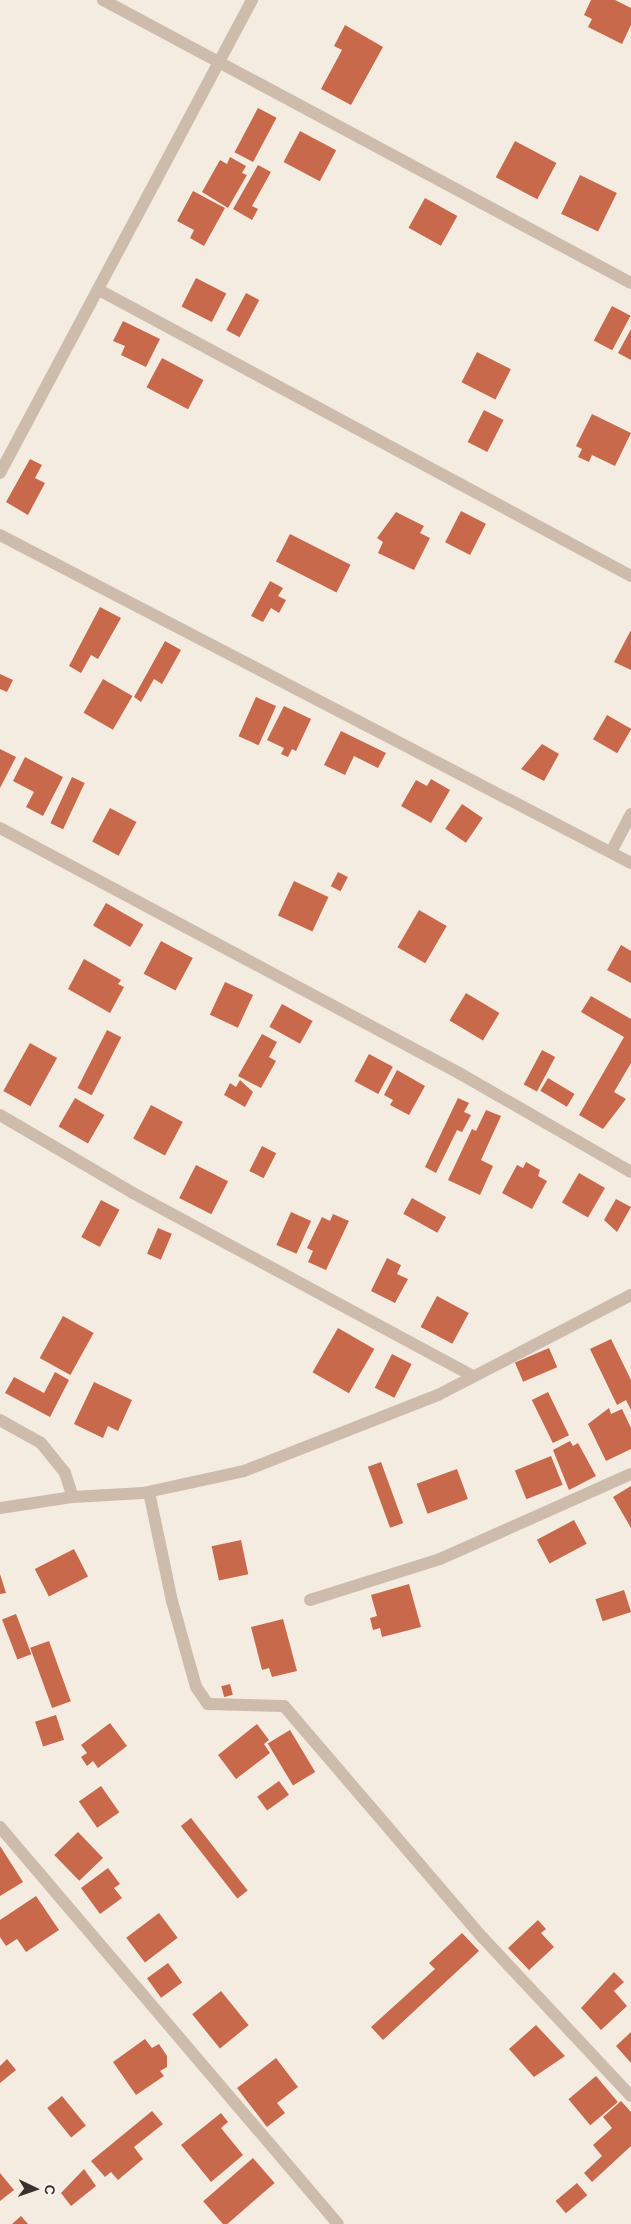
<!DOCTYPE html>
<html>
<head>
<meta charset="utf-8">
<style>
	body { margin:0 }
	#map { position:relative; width:631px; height:2224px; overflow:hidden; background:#f4ebe1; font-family:"Work Sans",sans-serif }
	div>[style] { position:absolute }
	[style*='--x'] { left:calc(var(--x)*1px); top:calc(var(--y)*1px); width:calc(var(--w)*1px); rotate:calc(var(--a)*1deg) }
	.building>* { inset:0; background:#c8694b; transform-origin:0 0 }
	.minor>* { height:12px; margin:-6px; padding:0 6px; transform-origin:6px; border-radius:6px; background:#cdbbac }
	span { translate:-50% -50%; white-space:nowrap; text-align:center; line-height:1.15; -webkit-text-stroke:4.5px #fbf5ee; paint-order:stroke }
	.north { position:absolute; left:10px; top:2164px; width:50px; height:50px; -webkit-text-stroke:4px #fbf5ee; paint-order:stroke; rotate:93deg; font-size:14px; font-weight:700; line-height:20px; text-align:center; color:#3b302b }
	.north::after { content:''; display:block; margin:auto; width:18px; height:22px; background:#3b302b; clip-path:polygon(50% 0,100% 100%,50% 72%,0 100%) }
</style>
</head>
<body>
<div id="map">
	<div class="building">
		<i style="clip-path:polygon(591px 0,615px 0,631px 8px,631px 25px,622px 44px,588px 27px,592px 19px,584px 15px)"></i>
		<i style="clip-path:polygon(345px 25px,383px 47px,351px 105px,321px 89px,342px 50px,334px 46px)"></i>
		<i style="left:258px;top:108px;width:21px;height:50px;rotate:28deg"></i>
		<i style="left:300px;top:131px;width:41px;height:35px;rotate:28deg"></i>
		<i style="left:515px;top:141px;width:47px;height:41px;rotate:28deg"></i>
		<i style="clip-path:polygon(230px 157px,246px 166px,242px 173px,247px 175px,228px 208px,202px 192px,220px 160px,227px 164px)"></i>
		<i style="clip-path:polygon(258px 165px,271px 172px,252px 206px,258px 209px,252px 220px,233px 209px)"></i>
		<i style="left:580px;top:175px;width:41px;height:43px;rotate:26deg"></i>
		<i style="clip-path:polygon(193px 191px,225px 208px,204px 246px,190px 238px,194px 230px,177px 221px)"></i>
		<i style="left:425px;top:198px;width:37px;height:34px;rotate:29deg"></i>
		<i style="left:196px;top:278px;width:34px;height:32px;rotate:27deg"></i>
		<i style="left:246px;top:293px;width:15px;height:42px;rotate:28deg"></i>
		<i style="left:612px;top:306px;width:21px;height:39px;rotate:28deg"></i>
		<i style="clip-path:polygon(123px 321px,160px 339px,146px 367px,121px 355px,125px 346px,113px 341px)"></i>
		<i style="clip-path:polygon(631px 329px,631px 360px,618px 353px)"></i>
		<i style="left:477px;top:352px;width:38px;height:34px;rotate:27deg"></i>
		<i style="left:162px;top:358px;width:47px;height:33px;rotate:28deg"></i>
		<i style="left:484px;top:410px;width:22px;height:36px;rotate:27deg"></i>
		<i style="clip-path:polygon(592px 414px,631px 433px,615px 466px,592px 455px,589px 462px,578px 457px,582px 449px,576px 446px)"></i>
		<i style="clip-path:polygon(30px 459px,42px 465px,35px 478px,45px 483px,28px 515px,6px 502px)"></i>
		<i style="left:461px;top:511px;width:28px;height:35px;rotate:27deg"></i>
		<i style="clip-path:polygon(396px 512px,424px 526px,420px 533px,430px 538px,414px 570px,378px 553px,383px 542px,377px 538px)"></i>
		<i style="left:290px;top:534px;width:68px;height:31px;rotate:27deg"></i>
		<i style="clip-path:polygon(270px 581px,283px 588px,278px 596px,286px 600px,279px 613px,271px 608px,263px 622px,251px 616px)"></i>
		<i style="clip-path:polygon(100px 607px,121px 618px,98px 659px,91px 655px,81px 673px,69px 666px)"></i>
		<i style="clip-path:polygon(631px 630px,631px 670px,614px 662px)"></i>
		<i style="clip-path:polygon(165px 641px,181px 650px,162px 684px,154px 679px,141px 702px,134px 697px)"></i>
		<i style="clip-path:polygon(0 674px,13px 680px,7px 692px,0 689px)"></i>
		<i style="left:103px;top:679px;width:34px;height:39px;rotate:30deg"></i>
		<i style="left:256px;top:697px;width:22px;height:43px;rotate:24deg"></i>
		<i style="clip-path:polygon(284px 706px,311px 719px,296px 751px,292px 749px,288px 757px,281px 754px,284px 748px,267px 740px)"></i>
		<i style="left:607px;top:715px;width:28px;height:28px;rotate:30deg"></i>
		<i style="clip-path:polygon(341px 731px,386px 753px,378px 768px,354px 756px,345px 775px,324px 765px)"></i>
		<i style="clip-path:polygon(542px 744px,559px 754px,544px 781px,521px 769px)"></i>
		<i style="clip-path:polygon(0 749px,16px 757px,0 788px)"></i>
		<i style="clip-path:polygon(25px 757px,63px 777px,43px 816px,26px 807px,34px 792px,13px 781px)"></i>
		<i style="left:72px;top:777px;width:14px;height:51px;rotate:25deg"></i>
		<i style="clip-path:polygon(431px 779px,450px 790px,431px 823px,401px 806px,416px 780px,427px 786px)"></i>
		<i style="left:462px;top:804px;width:25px;height:30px;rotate:34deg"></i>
		<i style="left:110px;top:808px;width:30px;height:38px;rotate:28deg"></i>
		<i style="left:338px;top:872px;width:11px;height:16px;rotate:27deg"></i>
		<i style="left:294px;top:881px;width:38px;height:38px;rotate:25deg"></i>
		<i style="left:106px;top:903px;width:43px;height:26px;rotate:30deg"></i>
		<i style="left:419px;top:910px;width:32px;height:43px;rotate:30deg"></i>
		<i style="left:161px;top:941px;width:36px;height:37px;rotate:28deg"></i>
		<i style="clip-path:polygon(621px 945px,631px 951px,631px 983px,607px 970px)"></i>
		<i style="clip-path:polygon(84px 959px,121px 980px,118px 984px,124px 987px,110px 1013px,68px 989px)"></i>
		<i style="left:225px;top:982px;width:31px;height:36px;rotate:25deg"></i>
		<i style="left:466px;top:993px;width:39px;height:32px;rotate:31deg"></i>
		<i style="clip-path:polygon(591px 996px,631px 1019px,631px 1063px,614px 1092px,626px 1099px,603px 1129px,579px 1115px,624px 1037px,581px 1012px)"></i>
		<i style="left:282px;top:1004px;width:35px;height:26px;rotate:29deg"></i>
		<i style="left:107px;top:1030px;width:16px;height:65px;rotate:27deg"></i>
		<i style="clip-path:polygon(262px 1034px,277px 1042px,269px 1057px,276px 1061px,261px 1088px,238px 1076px)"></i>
		<i style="left:30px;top:1043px;width:31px;height:55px;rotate:29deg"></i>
		<i style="left:542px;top:1050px;width:15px;height:39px;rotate:28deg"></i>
		<i style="left:369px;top:1054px;width:27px;height:31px;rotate:28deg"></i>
		<i style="clip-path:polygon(397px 1070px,425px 1086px,409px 1115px,390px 1105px,393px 1100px,384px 1095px)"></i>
		<i style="left:548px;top:1078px;width:31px;height:15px;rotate:31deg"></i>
		<i style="clip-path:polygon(240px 1080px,253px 1092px,245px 1107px,224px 1095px,230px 1083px,236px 1087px)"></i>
		<i style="left:75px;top:1098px;width:34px;height:33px;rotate:30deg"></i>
		<i style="clip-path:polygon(458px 1098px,469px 1103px,464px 1112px,471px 1115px,462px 1132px,457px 1130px,436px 1173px,425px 1167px)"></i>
		<i style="left:151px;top:1105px;width:36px;height:38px;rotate:28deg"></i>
		<i style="clip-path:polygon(486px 1110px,501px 1116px,481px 1160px,493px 1166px,480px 1195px,448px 1180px,472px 1129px,476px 1131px)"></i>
		<i style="left:262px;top:1146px;width:16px;height:28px;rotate:27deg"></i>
		<i style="clip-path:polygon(526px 1162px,540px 1170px,538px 1176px,547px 1181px,532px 1209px,502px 1193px,517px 1165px,523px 1168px)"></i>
		<i style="left:196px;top:1165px;width:36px;height:37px;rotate:27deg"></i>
		<i style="left:579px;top:1173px;width:30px;height:34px;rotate:30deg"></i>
		<i style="left:412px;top:1198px;width:39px;height:18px;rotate:29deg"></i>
		<i style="clip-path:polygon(616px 1199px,631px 1207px,617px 1232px,604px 1220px)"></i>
		<i style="left:101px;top:1200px;width:21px;height:42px;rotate:28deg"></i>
		<i style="left:291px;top:1212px;width:22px;height:36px;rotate:24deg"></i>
		<i style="clip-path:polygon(333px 1214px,349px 1221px,326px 1270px,308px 1262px,313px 1251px,307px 1248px,322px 1217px,330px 1221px)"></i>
		<i style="left:158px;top:1228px;width:15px;height:28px;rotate:23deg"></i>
		<i style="clip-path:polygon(387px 1258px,401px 1265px,397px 1274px,408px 1279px,395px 1303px,371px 1291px)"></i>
		<i style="left:437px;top:1296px;width:36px;height:35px;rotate:28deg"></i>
		<i style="left:63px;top:1316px;width:35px;height:48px;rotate:29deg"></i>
		<i style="left:338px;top:1328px;width:42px;height:51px;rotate:30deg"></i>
		<i style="clip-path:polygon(611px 1339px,631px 1380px,631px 1410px,626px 1400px,617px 1405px,590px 1349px)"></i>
		<i style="left:549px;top:1348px;width:21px;height:37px;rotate:67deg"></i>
		<i style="left:392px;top:1354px;width:22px;height:38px;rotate:27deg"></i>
		<i style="clip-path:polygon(55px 1372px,69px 1380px,50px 1417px,5px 1393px,14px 1377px,44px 1393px)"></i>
		<i style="clip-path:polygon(94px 1382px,132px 1400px,118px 1431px,108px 1426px,103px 1438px,74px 1424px)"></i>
		<i style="left:548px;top:1392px;width:48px;height:18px;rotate:64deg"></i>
		<i style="clip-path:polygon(609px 1408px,611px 1414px,622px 1409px,631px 1428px,631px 1449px,606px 1461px,588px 1424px)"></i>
		<i style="clip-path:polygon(570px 1441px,573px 1446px,578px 1443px,596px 1476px,569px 1490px,553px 1450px)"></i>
		<i style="left:551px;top:1456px;width:31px;height:39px;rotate:68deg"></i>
		<i style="left:381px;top:1462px;width:65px;height:14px;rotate:70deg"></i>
		<i style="left:457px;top:1469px;width:32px;height:43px;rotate:70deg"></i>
		<i style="clip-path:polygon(631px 1486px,631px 1528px,613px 1497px)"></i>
		<i style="left:574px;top:1520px;width:27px;height:42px;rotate:62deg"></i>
		<i style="left:241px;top:1540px;width:35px;height:30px;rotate:78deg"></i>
		<i style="left:74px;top:1549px;width:31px;height:44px;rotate:63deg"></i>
		<i style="clip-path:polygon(0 1574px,6px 1593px,0 1594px)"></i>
		<i style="clip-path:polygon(409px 1584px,421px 1627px,382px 1637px,380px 1628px,373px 1630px,370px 1618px,377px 1616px,371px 1595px)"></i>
		<i style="left:624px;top:1590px;width:23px;height:30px;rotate:72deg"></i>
		<i style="left:16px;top:1614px;width:43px;height:15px;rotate:69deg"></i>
		<i style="clip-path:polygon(283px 1619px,297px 1671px,272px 1677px,269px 1668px,262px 1670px,251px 1627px)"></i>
		<i style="left:49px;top:1641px;width:64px;height:20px;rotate:70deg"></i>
		<i style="left:230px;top:1684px;width:11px;height:9px;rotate:75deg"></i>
		<i style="left:56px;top:1715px;width:26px;height:22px;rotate:72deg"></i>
		<i style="clip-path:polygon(110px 1723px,127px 1746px,98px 1768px,93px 1761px,87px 1766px,81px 1757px,87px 1753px,81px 1745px)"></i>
		<i style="clip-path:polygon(257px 1724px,269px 1740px,264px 1744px,270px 1753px,236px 1779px,218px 1755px)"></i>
		<i style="left:290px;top:1730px;width:49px;height:26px;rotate:59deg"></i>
		<i style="left:279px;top:1781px;width:17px;height:27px;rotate:54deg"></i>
		<i style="left:101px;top:1786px;width:32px;height:27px;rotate:55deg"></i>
		<i style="left:191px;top:1818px;width:92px;height:13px;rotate:52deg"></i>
		<i style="left:78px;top:1832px;width:36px;height:33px;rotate:46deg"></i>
		<i style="clip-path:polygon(0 1846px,23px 1882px,0 1896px)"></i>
		<i style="clip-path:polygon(108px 1868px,120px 1884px,114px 1888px,122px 1898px,100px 1914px,81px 1888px)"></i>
		<i style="clip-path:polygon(36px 1896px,59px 1930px,26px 1952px,17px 1939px,6px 1946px,0 1937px,0 1920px)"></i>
		<i style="left:159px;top:1913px;width:31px;height:41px;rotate:53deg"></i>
		<i style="clip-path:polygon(538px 1920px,546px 1929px,541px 1933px,554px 1947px,529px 1970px,508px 1948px)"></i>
		<i style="clip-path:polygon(462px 1933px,479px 1951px,383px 2040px,371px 2027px,435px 1969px,429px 1963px)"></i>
		<i style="left:168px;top:1963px;width:24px;height:26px;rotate:54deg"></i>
		<i style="clip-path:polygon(614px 1972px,624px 1982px,614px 1991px,627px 2006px,601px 2030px,581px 2008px)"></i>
		<i style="left:221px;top:1991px;width:44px;height:37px;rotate:51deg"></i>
		<i style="clip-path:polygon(536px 2025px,565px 2056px,534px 2077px,509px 2049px)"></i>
		<i style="clip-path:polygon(631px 2032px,631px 2063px,616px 2046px)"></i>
		<i style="clip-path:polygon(145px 2039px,152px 2048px,159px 2044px,167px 2056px,167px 2067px,160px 2071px,164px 2076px,136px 2095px,113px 2062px)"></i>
		<i style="clip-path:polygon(276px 2058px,298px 2087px,277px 2103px,285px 2113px,267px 2127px,237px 2088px)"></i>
		<i style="clip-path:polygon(7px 2059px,16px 2070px,0 2083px,0 2066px)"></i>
		<i style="left:596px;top:2076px;width:34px;height:36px;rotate:50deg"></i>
		<i style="left:62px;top:2096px;width:38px;height:19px;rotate:51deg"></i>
		<i style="clip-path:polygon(621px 2101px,631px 2112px,631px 2146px,592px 2182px,584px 2173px,602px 2156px,593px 2145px,612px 2128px,603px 2117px)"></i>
		<i style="clip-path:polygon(152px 2111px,163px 2124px,134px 2147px,143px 2159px,118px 2180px,111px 2172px,105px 2177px,91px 2161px)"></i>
		<i style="clip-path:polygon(221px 2113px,228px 2122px,221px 2128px,243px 2155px,211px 2182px,181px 2145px)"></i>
		<i style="left:253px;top:2158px;width:33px;height:66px;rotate:49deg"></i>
		<i style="clip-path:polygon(84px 2169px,96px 2186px,71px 2206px,61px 2193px)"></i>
		<i style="clip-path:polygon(0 2173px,14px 2190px,0 2201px)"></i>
		<i style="left:577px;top:2183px;width:16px;height:28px;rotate:50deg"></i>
		<i style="clip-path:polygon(21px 2216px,28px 2224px,12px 2224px)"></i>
	</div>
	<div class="minor">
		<i style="--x:103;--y:0;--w:599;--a:28.19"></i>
		<i style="--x:99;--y:290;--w:604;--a:28.26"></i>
		<i style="--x:0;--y:473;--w:536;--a:-61.95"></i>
		<i style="--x:0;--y:535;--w:711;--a:27.47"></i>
		<i style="--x:0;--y:828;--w:520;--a:28.09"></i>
		<i style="--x:459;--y:1073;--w:198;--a:29.9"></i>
		<i style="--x:611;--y:852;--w:43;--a:-62.2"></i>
		<i style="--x:0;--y:1115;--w:154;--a:30.4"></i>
		<i style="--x:133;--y:1193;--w:386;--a:28.3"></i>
		<i style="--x:0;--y:1420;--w:47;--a:29.3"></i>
		<i style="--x:41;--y:1443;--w:38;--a:51"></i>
		<i style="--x:65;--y:1473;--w:25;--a:72"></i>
		<i style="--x:149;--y:1492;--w:111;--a:78.1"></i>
		<i style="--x:172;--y:1601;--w:89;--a:74.4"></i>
		<i style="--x:196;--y:1687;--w:21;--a:55"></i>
		<i style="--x:208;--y:1704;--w:76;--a:1.5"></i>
		<i style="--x:284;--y:1706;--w:306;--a:49.4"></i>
		<i style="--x:483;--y:1938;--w:216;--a:46.9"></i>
		<i style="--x:0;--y:1508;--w:74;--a:-8.6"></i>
		<i style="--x:73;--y:1497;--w:70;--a:-3.3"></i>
		<i style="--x:143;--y:1493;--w:103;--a:-12.3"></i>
		<i style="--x:244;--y:1471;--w:208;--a:-21.4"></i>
		<i style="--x:438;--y:1395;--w:217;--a:-27.4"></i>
		<i style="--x:310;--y:1600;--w:136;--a:-17.5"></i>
		<i style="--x:440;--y:1559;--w:209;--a:-24"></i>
		<i style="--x:0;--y:1827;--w:521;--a:49.59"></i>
	</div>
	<div class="north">С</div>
</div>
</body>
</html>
